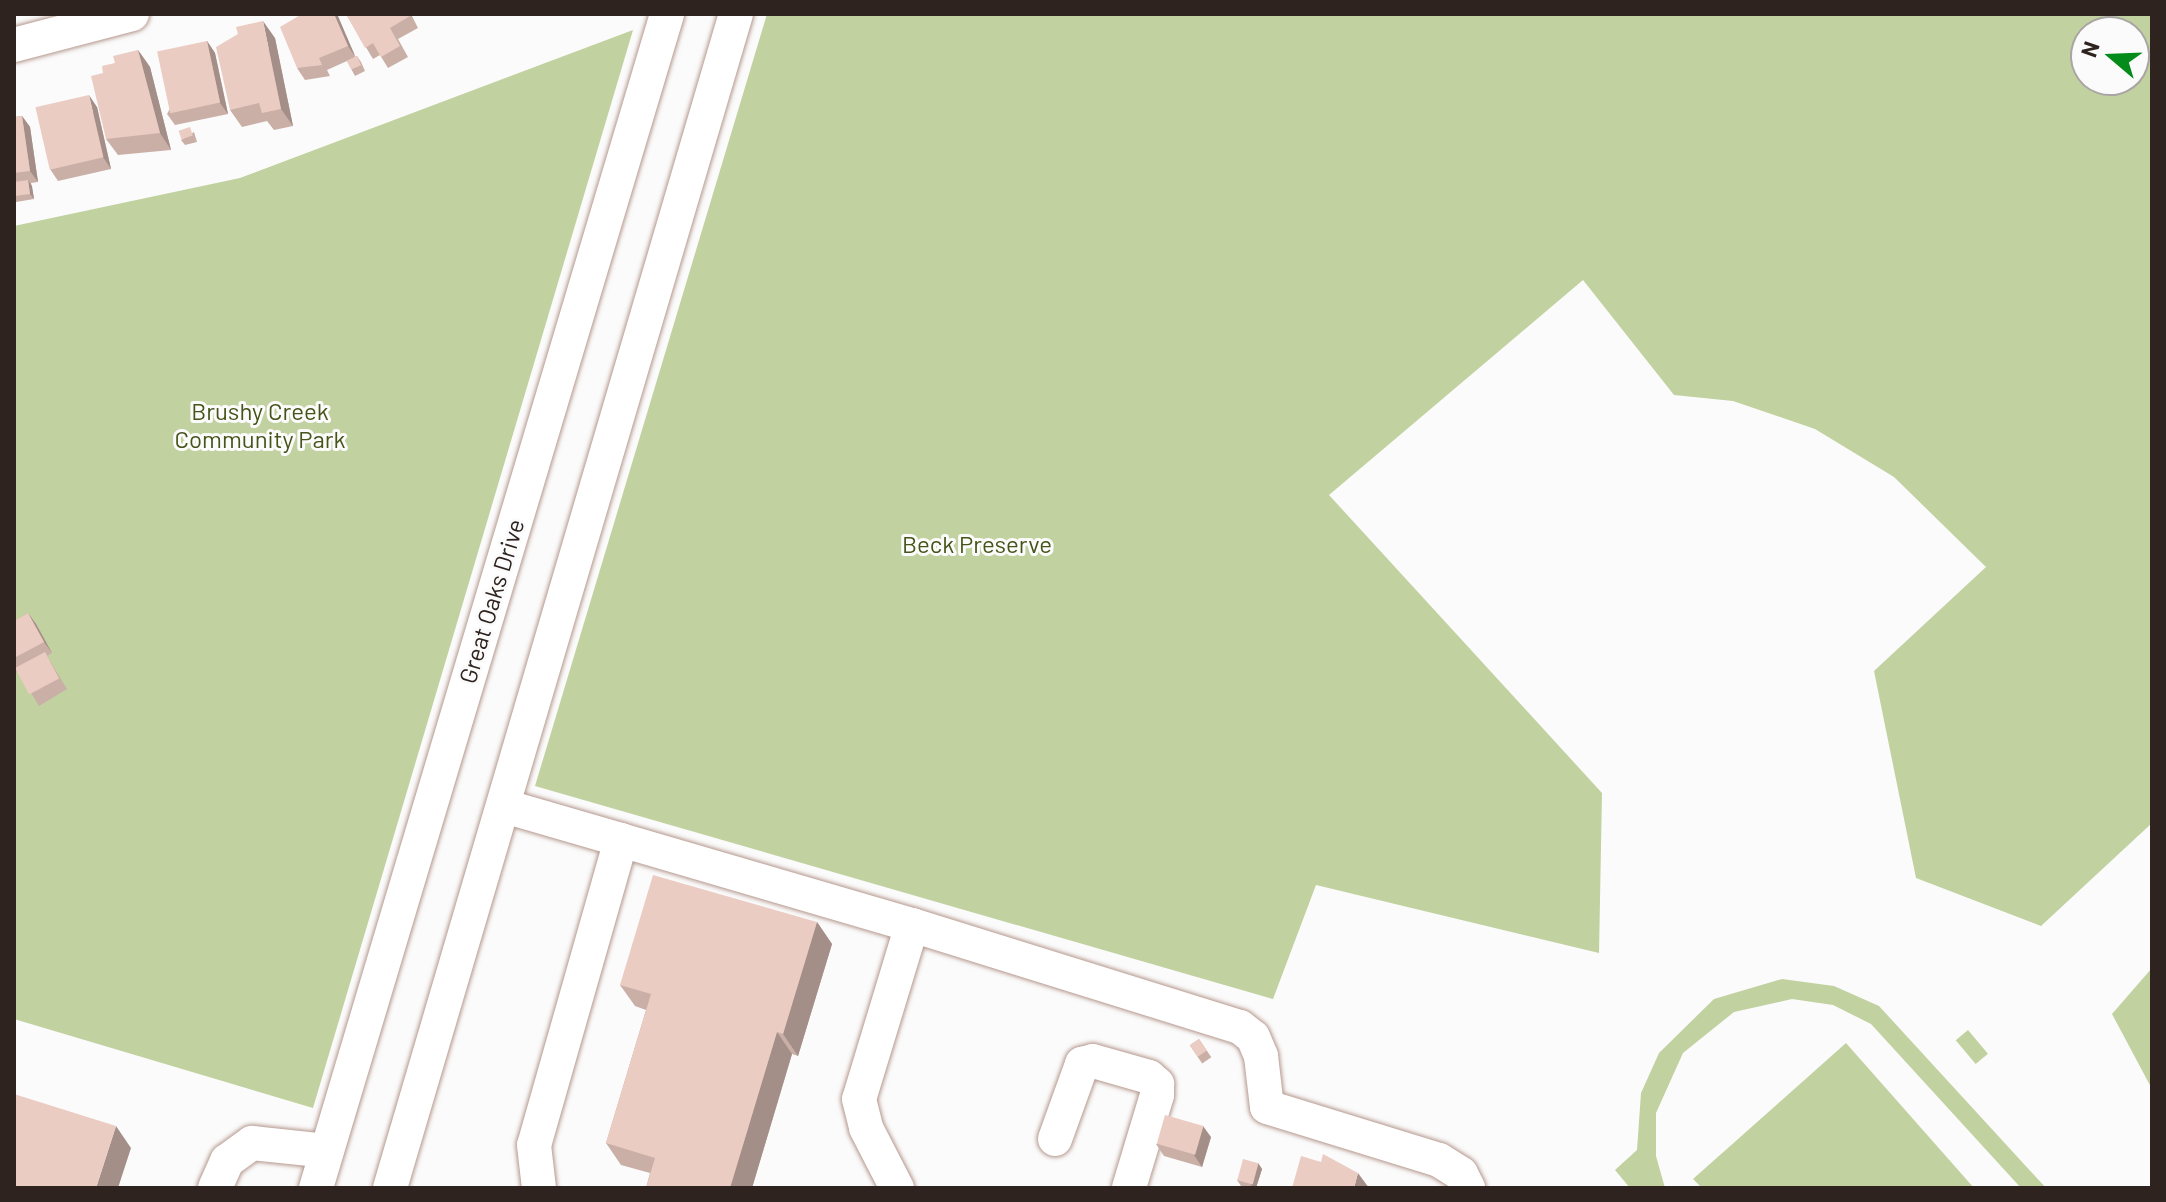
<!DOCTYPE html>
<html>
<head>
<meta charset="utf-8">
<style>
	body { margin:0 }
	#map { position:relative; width:2166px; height:1202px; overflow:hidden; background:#fbfbfb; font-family:Barlow,sans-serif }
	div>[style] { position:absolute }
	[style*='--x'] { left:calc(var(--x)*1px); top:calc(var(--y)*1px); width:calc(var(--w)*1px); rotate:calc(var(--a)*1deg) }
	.green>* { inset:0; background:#c1d1a0; transform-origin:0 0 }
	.roads { filter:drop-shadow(0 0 2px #b5988e) drop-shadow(0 0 2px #b5988e) }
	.minor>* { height:34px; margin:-17px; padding:0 17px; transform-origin:17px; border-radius:17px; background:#fff }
	.wall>* { inset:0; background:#caafa7; transform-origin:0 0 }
	.shaded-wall>* { inset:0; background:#a48f88 }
	.building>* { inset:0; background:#ebccc2; transform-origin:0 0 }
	span { translate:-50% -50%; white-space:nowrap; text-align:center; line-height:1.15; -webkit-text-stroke:6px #fbfbfb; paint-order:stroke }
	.park-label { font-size:24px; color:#465419 }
	.street-label { font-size:24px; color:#2e231f }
	.frame { position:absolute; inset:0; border:16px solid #2e231f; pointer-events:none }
	.north { position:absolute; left:2070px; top:16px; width:80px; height:80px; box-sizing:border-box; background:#fbfbfb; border:2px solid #a9a5a3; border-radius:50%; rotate:289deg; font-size:22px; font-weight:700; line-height:32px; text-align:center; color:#2e231f }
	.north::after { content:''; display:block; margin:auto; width:28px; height:36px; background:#038c1a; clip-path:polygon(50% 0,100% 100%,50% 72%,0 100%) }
</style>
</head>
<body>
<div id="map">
	<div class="green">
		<i style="clip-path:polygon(evenodd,767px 14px,2152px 14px,2152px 823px,2041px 926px,1916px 878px,1874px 671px,1986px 567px,1894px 477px,1815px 429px,1733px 401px,1674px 395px,1583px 280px,1329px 495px,1602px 793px,1599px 953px,1316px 885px,1273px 999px,535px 786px,767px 14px,2134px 32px,2134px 80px,2086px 80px,2086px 32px,2134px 32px)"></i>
		<i style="clip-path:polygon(633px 30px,313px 1108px,14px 1019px,14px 226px,240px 178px)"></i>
		<i style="clip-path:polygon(2152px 968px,2152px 1089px,2112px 1014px)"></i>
		<i style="clip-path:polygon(1782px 979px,1834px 986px,1879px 1006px,2046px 1188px,2021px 1188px,1871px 1024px,1833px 1005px,1792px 999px,1734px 1012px,1683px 1053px,1656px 1113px,1656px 1156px,1665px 1188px,1630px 1188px,1615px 1170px,1637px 1150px,1641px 1093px,1659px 1053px,1714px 999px)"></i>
		<i style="left:1968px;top:1030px;width:31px;height:16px;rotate:50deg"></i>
		<i style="clip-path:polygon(1846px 1043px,1974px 1188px,1702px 1188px,1693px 1179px)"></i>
	</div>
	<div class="roads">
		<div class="minor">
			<i style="--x:14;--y:45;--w:122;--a:-14.7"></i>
			<i style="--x:504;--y:806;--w:122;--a:16.2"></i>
			<i style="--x:621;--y:840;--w:317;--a:105.9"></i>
			<i style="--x:534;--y:1145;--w:43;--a:83.4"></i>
			<i style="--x:621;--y:840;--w:303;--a:16.3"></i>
			<i style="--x:912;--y:925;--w:182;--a:106.9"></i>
			<i style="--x:859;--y:1099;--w:30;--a:76"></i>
			<i style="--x:866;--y:1128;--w:68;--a:62.7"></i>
			<i style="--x:912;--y:925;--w:343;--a:17.3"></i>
			<i style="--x:1240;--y:1027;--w:16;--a:38"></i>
			<i style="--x:1253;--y:1037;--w:21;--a:67"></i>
			<i style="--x:1261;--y:1056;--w:51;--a:83.3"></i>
			<i style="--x:1267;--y:1107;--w:180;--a:17.1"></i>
			<i style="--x:1439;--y:1160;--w:26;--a:32"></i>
			<i style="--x:1461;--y:1174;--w:16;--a:63"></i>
			<i style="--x:1055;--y:1139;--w:80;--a:-70.2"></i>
			<i style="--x:1082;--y:1064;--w:11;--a:-15"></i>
			<i style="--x:1093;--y:1061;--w:58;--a:15.9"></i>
			<i style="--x:1149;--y:1077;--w:11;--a:41"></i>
			<i style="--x:1157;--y:1084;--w:11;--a:90"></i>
			<i style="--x:1157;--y:1095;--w:97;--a:106.8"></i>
			<i style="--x:215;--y:1188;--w:30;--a:-66"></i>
			<i style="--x:227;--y:1161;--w:31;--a:-36"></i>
			<i style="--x:252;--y:1143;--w:75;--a:6.1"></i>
			<i style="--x:316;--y:1188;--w:1225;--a:-73.35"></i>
			<i style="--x:390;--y:1188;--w:1224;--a:-73.58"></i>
		</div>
	</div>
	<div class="wall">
		<i style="clip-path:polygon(337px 14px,355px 57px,357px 56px,361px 62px,365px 71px,355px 76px,347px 61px,327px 70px,330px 76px,305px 80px,297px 68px)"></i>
		<i style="clip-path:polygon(346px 14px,411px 14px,418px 28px,398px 39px,408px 57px,388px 68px,380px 55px,373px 59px)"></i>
		<i style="clip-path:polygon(275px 38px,293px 126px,274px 130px,267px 121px,242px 127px,230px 110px)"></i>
		<i style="clip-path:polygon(207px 41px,215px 53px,228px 114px,175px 125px,167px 114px)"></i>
		<i style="clip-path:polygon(138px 50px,150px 67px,171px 150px,118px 155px,106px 139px,103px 73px,115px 63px)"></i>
		<i style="clip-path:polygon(97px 107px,111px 169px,58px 181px,50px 169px)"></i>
		<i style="clip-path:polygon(22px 116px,30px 127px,38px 182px,31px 183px,34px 199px,16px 202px,14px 198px,14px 117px)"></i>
		<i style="clip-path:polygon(194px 132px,197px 142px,185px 145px,181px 140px)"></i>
		<i style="clip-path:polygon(28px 613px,36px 624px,52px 653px,47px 656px,67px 689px,39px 706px,18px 672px,15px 673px,14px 671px,14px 621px)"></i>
		<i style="clip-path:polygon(817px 922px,832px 944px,798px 1056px,792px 1054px,752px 1188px,646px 1188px,650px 1173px,621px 1165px,606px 1143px,646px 1010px,635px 1006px,620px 985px)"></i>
		<i style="left:1199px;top:1039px;width:22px;height:11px;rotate:56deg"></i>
		<i style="clip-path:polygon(1211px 1137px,1202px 1167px,1164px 1156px,1156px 1144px)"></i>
		<i style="clip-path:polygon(1258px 1163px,1262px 1169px,1256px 1188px,1247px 1188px,1241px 1186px,1237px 1180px)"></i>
	</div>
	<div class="shaded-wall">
		<i style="clip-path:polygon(334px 14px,337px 14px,356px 58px,348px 46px)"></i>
		<i style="clip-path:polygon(263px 21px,275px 38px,293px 126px,281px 109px)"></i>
		<i style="clip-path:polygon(207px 41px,215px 53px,228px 114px,220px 103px)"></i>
		<i style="clip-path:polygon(138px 50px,150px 67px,171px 150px,160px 133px)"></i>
		<i style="clip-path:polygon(89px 95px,97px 107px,111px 169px,103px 157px)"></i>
		<i style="clip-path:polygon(22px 116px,30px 127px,38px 182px,30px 171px)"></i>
		<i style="clip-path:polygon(28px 180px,32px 186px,34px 199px,30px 194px)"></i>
		<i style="clip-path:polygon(28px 613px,36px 624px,52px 653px,44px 642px)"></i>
		<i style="clip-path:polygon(817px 922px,832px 944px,798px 1056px,783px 1034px)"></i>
		<i style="clip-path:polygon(777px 1032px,792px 1054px,752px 1188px,730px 1188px)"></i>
		<i style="clip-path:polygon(116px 1126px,131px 1148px,118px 1188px,96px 1188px)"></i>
		<i style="clip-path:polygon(1203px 1126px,1211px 1137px,1202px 1167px,1194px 1155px)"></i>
		<i style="clip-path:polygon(1258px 1163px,1262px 1169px,1256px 1188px,1253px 1188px,1251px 1185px)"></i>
		<i style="clip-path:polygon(1358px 1173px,1369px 1188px,1354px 1188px)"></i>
	</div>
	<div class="building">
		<i style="clip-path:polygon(302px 14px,334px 14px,348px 46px,319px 58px,322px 65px,297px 68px,280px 27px)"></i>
		<i style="clip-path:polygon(346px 14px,409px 14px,410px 16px,390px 28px,400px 46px,381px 57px,373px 43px,365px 48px)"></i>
		<i style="clip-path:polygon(263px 21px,281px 109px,262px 113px,259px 103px,230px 110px,216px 47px,238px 34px,236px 27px)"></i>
		<i style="left:207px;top:41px;width:63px;height:51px;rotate:78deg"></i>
		<i style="clip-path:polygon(138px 50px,160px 133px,106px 139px,91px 76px,103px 73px,102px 66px,115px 63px,113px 56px)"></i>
		<i style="left:357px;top:56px;width:10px;height:11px;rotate:66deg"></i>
		<i style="left:89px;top:95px;width:64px;height:55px;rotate:77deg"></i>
		<i style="clip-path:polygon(22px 116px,30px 171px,14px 173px,14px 117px)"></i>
		<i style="left:190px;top:127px;width:9px;height:12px;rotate:72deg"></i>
		<i style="clip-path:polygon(28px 180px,30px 194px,14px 196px,14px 182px)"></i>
		<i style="clip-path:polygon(28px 613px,44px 642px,14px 658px,14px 621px)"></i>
		<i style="left:45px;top:652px;width:30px;height:34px;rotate:62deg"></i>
		<i style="clip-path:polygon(653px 875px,817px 922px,783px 1034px,777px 1032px,730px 1188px,646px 1188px,655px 1158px,606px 1143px,651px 994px,620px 985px)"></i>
		<i style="left:1199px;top:1039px;width:14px;height:11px;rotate:56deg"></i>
		<i style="clip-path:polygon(14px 1094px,116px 1126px,96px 1188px,14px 1188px)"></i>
		<i style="left:1165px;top:1115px;width:40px;height:30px;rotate:16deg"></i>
		<i style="clip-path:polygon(1323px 1154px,1358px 1173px,1354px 1188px,1292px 1188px,1301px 1156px,1321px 1162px)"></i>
		<i style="left:1243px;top:1159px;width:16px;height:22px;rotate:15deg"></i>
	</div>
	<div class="park-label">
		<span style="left:260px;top:425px">Brushy Creek<br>Community Park</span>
		<span style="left:977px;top:544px">Beck Preserve</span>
	</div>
	<div class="street-label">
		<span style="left:491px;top:601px;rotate:-73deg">Great Oaks Drive</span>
	</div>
	<div class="frame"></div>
	<div class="north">N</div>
</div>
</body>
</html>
